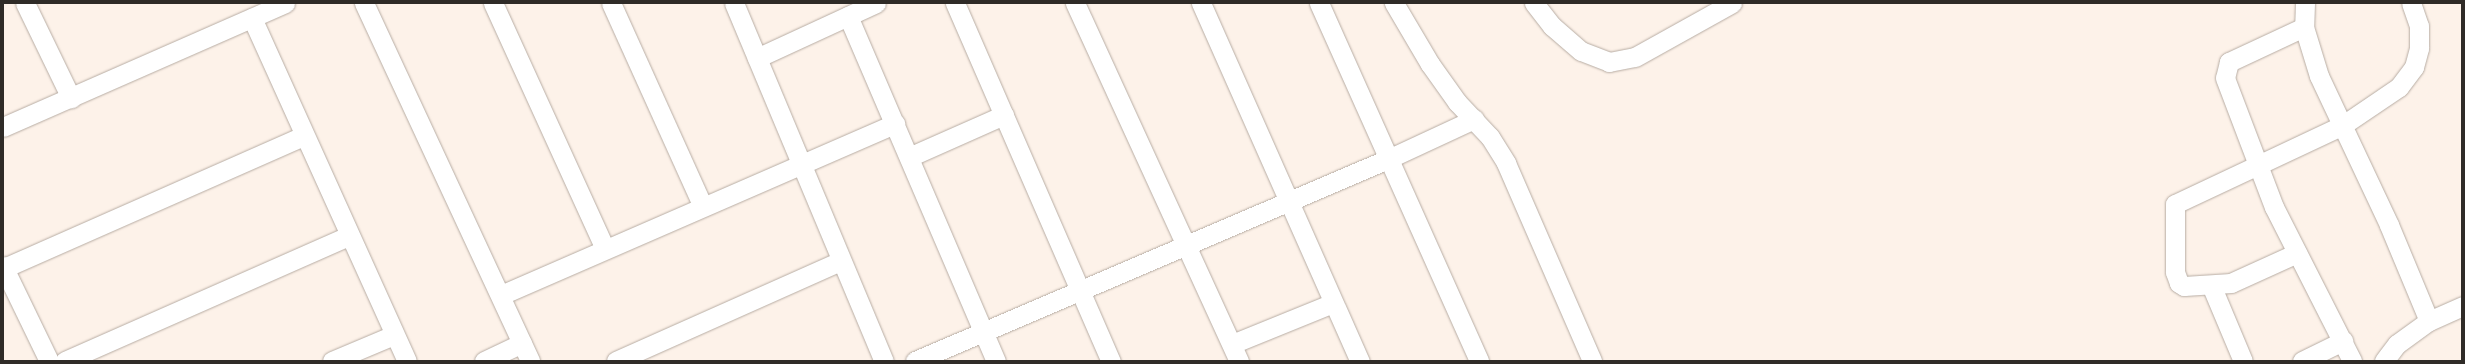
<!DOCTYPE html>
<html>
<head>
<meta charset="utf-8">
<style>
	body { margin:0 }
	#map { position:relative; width:2465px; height:364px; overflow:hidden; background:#fdf2e9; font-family:"Libre Baskerville",serif }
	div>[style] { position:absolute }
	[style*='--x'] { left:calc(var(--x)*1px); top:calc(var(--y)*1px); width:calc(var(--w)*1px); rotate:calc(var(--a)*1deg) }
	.roads { filter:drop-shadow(0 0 1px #b7aca3) drop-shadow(0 0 1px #b7aca3) }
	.minor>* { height:19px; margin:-9.5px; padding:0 9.5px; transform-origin:9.5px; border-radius:9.5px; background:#fff }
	span { translate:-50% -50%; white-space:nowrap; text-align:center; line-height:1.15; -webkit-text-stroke:3.5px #fdf2e9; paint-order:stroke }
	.frame { position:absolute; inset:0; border:4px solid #2f2b27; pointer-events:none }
</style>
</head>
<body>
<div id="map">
	<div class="roads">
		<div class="minor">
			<i style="--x:25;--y:3;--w:106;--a:64.2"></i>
			<i style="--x:364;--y:3;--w:395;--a:65.1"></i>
			<i style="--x:493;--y:3;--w:270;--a:65.5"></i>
			<i style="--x:611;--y:3;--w:222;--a:65.7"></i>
			<i style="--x:734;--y:3;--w:388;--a:67.3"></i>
			<i style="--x:955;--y:3;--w:391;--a:66.5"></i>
			<i style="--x:1075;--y:3;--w:394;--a:65.4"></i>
			<i style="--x:1201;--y:3;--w:392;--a:66.1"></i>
			<i style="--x:1319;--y:3;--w:392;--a:65.9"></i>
			<i style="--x:1394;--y:3;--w:71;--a:59.5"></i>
			<i style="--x:1430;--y:64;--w:47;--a:54.6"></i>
			<i style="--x:1457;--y:102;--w:48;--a:46.7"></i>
			<i style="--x:1490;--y:137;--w:31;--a:58"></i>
			<i style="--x:1506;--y:163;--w:216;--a:66.5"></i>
			<i style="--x:1534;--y:3;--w:29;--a:52"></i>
			<i style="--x:1552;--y:26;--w:38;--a:41"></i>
			<i style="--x:1581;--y:51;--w:30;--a:21"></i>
			<i style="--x:1609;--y:62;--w:26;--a:-11"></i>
			<i style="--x:1635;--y:57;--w:111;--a:-29.1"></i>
			<i style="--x:2305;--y:3;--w:24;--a:92"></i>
			<i style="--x:2304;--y:27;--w:51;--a:73"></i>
			<i style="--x:2319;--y:76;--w:165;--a:64.8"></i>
			<i style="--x:2389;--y:225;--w:104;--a:67.4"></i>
			<i style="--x:848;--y:16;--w:375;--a:66.8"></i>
			<i style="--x:252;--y:18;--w:376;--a:65.7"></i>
			<i style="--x:2304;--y:27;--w:83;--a:155"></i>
			<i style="--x:2229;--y:62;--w:16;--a:104"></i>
			<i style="--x:2225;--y:78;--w:138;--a:69.2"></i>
			<i style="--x:2274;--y:207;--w:173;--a:63.1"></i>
			<i style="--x:757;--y:58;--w:131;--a:-24.8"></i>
			<i style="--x:3;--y:127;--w:308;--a:-23.7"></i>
			<i style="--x:909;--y:157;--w:104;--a:-23.9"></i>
			<i style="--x:2297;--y:253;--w:72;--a:155.6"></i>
			<i style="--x:2231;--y:283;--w:47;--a:176.3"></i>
			<i style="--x:2184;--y:286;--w:6;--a:-149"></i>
			<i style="--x:2179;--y:283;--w:12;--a:-110"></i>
			<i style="--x:2175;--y:272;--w:68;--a:-90"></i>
			<i style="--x:2175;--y:204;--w:186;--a:-25.2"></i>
			<i style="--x:2343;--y:125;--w:68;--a:-34.2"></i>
			<i style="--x:2399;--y:87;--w:25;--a:-53"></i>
			<i style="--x:2414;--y:67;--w:20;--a:-75"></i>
			<i style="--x:2419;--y:48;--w:22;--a:-90"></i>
			<i style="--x:2419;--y:26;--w:24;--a:-109"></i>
			<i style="--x:3;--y:266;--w:106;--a:64.2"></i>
			<i style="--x:4;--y:268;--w:327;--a:-23.8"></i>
			<i style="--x:2211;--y:285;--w:82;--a:67.2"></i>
			<i style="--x:501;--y:295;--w:430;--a:-23.5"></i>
			<i style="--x:1232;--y:344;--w:109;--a:-22.1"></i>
			<i style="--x:65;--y:361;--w:309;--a:-23.8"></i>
			<i style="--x:332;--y:361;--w:67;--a:-22.8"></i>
			<i style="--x:484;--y:361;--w:42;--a:-25.3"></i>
			<i style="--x:616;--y:361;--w:246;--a:-24"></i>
			<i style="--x:915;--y:361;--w:514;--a:-23.13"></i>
			<i style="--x:1388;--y:159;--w:95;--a:-24.9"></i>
			<i style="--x:2302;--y:361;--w:46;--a:-26"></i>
			<i style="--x:2384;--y:361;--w:21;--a:-53"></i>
			<i style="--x:2397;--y:344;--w:39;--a:-36"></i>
			<i style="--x:2429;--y:321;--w:36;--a:-24"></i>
		</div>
	</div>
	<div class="frame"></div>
</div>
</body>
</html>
